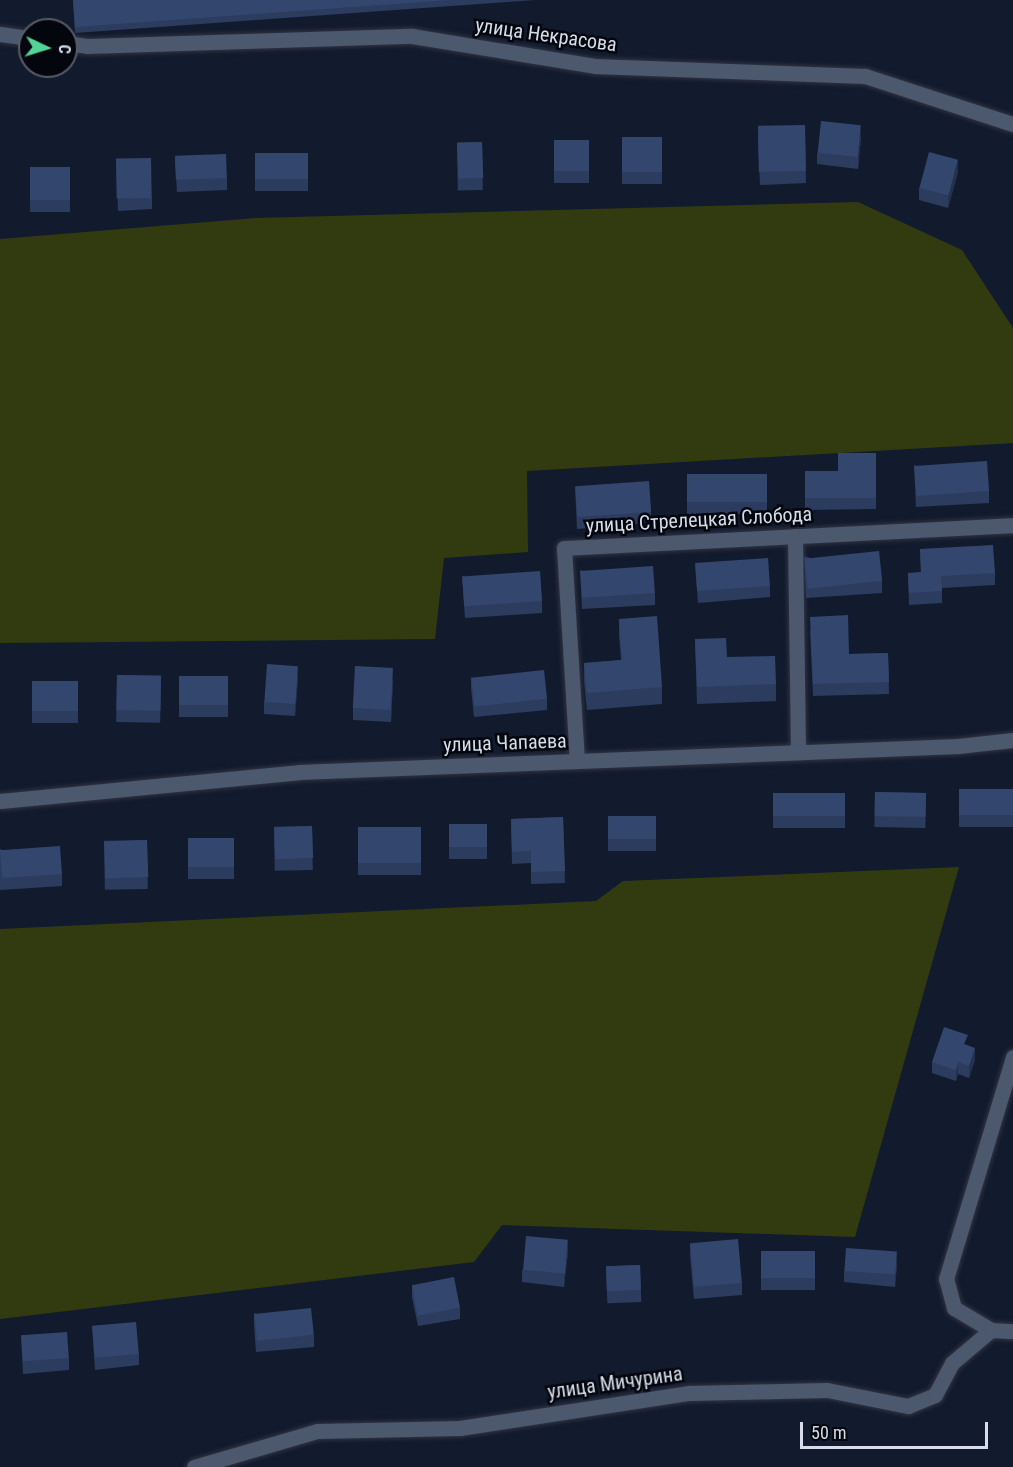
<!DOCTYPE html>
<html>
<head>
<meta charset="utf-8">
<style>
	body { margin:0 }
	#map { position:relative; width:1013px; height:1467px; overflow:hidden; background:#121b2d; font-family:"Roboto Condensed",sans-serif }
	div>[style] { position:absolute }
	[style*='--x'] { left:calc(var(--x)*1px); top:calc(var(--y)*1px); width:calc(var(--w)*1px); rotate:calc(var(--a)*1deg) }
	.green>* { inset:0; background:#323b10 }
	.roads { filter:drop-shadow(0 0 2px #313444) drop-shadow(0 0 2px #313444) }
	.minor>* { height:15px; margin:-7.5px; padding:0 7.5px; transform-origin:7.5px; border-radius:7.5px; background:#4c586d }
	.wall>* { inset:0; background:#2c3c5f; transform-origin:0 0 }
	.shaded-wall>* { inset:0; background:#24314d }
	.building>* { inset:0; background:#33466e; transform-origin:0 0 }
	span { translate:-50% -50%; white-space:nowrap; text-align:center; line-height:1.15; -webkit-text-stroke:5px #04060e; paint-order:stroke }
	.street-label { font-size:20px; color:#d6dce9 }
	.north { position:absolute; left:18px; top:18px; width:60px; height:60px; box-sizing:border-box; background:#04060e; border:2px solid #585c66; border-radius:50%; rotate:94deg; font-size:16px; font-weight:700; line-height:24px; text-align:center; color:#d6dce9 }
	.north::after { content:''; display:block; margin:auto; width:21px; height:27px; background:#53d396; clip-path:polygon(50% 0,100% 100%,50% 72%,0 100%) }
	.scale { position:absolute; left:800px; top:1422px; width:188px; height:27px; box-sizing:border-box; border:3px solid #d6dce9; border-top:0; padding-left:8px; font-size:18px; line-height:21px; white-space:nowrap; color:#d6dce9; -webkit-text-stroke:4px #04060e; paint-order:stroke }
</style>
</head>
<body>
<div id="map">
	<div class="green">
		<i style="clip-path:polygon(858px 202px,962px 250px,1013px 328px,1013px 443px,527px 471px,528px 552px,444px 558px,435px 639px,0 643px,0 239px,257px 218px)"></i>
		<i style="clip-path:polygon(959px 867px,855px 1237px,502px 1225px,474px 1262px,0 1319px,0 929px,596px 901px,623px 881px)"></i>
	</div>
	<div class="roads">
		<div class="minor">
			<i style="--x:0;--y:34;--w:30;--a:8"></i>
			<i style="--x:66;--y:43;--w:21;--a:8"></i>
			<i style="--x:87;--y:46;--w:325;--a:-1.8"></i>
			<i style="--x:412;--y:36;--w:185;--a:9.3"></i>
			<i style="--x:595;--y:66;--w:270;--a:2.1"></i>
			<i style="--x:865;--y:76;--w:156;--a:18"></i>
			<i style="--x:795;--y:536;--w:216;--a:89.2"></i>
			<i style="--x:577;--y:761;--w:213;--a:-93.5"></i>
			<i style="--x:564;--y:548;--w:450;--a:-2.9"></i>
			<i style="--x:0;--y:801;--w:300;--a:-5.5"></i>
			<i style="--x:299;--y:772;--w:660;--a:-2.26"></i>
			<i style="--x:958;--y:746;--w:55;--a:-6.2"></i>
			<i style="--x:991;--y:1330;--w:43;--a:-149.3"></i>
			<i style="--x:954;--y:1308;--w:30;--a:-105"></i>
			<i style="--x:946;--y:1279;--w:232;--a:-73.2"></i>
			<i style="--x:194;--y:1467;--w:128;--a:-16.3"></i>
			<i style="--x:317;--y:1431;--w:143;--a:-1.2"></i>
			<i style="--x:460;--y:1428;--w:232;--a:-8.7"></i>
			<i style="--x:689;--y:1393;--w:138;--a:-1.2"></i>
			<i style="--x:827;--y:1390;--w:83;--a:11.2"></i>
			<i style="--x:908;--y:1406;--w:29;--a:-22"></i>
			<i style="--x:935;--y:1395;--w:36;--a:-62"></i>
			<i style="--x:952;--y:1363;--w:51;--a:-40.2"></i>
			<i style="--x:991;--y:1330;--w:22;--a:3"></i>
		</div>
	</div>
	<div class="wall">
		<i style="clip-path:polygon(73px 0,535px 0,75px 33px)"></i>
		<i style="clip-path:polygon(805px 125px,806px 183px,760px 185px,758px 138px)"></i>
		<i style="left:622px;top:137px;width:40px;height:47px"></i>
		<i style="clip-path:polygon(861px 137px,858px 169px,817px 164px,817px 153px)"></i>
		<i style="left:589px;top:140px;width:43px;height:35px;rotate:90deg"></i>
		<i style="left:482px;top:142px;width:48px;height:25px;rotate:89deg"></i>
		<i style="left:255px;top:153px;width:53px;height:38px"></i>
		<i style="clip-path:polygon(175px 157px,227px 178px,227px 190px,177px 192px)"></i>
		<i style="clip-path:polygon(116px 160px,152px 198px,152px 209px,118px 211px)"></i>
		<i style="left:30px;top:167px;width:40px;height:45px"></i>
		<i style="clip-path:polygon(958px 172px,948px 208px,919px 200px,919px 188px)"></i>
		<i style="clip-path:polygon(876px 453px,876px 509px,805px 510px,805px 471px,838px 471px)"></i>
		<i style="clip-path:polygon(914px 465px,989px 491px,989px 503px,916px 507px)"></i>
		<i style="left:767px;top:474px;width:40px;height:80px;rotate:90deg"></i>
		<i style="clip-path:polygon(575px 487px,651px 512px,651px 523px,577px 529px)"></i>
		<i style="clip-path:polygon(920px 549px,995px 573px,995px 585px,942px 588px,942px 603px,909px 605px,908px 573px,921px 573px)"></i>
		<i style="clip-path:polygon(804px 556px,882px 581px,882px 593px,806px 598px)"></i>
		<i style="clip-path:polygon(695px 564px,770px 586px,770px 597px,698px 603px)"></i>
		<i style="clip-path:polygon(580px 570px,655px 593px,655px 605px,582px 609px)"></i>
		<i style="clip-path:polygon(462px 576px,542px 601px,542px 613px,465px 618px)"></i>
		<i style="clip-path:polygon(619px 619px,662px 687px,662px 704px,587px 710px,584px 681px,584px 663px,621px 660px,619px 636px)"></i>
		<i style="clip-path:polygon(810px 629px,849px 654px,888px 653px,889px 694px,813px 696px)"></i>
		<i style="clip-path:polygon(695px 639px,727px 657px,776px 684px,776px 701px,697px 704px)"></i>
		<i style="left:117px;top:675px;width:44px;height:47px;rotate:1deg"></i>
		<i style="left:179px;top:676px;width:49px;height:41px"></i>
		<i style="clip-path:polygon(471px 677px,547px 699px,547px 710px,474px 717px,471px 688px)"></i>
		<i style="clip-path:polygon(298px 678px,295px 716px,264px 714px,264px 702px)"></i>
		<i style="clip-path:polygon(393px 680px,391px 722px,353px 720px,353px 708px)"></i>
		<i style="left:78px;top:681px;width:42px;height:46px;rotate:90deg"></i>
		<i style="left:959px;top:789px;width:54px;height:38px"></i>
		<i style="left:875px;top:792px;width:51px;height:35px;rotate:1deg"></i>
		<i style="left:773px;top:793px;width:72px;height:35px"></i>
		<i style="left:608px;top:816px;width:48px;height:35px"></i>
		<i style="clip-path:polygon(563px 817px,565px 883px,531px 884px,531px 863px,512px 864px,511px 819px)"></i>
		<i style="left:449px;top:824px;width:38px;height:35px"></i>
		<i style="left:312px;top:826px;width:44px;height:38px;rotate:89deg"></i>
		<i style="left:358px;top:827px;width:63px;height:48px"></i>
		<i style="left:234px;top:838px;width:41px;height:46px;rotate:90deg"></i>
		<i style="left:147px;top:840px;width:49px;height:43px;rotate:89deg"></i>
		<i style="clip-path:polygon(0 849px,62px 874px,62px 886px,0 890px)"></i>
		<i style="clip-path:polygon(968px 1045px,975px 1060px,969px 1078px,958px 1074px,956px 1081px,932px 1073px,932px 1062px)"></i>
		<i style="clip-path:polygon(690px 1244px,742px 1283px,742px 1295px,694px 1299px,690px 1256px)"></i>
		<i style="left:761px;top:1251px;width:54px;height:39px"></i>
		<i style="clip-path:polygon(568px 1252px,564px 1287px,522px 1282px,522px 1270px)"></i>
		<i style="clip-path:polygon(897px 1264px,895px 1287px,844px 1282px,844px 1271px)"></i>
		<i style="left:640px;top:1265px;width:37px;height:34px;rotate:88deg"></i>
		<i style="clip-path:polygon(412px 1285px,460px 1307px,460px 1319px,418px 1326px,412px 1297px)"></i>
		<i style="clip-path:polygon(254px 1313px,314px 1335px,314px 1347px,256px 1352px,254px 1325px)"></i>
		<i style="clip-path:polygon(92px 1326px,139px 1354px,139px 1365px,95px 1370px)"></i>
		<i style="clip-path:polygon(21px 1336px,69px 1358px,69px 1370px,23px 1374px)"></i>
	</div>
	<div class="shaded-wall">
		<i style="clip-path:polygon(861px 125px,861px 137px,858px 169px,858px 157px)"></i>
		<i style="clip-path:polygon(958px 160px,958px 172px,948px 208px,948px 196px)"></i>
		<i style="clip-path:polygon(298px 666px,298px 678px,295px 716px,295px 704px)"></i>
		<i style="clip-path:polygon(393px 668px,393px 680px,391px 722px,391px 710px)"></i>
		<i style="clip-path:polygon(975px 1048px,975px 1060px,969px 1078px,969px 1066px)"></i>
		<i style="clip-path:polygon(958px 1062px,958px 1074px,956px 1081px,956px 1070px)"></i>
		<i style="clip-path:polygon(568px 1240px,568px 1252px,564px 1287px,564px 1275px)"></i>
		<i style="clip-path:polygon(897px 1252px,897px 1264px,895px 1287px,895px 1275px)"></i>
	</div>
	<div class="building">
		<i style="clip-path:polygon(73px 0,451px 0,75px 27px)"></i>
		<i style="left:821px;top:121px;width:40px;height:32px;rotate:6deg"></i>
		<i style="left:805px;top:125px;width:46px;height:47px;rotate:89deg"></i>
		<i style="left:622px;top:137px;width:40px;height:35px"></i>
		<i style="left:589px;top:140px;width:31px;height:35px;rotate:90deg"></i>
		<i style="left:482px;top:142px;width:36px;height:25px;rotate:88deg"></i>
		<i style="left:929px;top:152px;width:30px;height:37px;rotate:15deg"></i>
		<i style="left:255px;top:153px;width:53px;height:26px"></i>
		<i style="left:226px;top:154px;width:24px;height:51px;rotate:88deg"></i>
		<i style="left:151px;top:158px;width:40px;height:35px;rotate:89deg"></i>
		<i style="left:30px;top:167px;width:40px;height:33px"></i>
		<i style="clip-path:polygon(838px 453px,876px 453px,876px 498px,805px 498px,805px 471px,838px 471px)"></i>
		<i style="left:987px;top:461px;width:30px;height:73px;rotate:86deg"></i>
		<i style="left:767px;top:474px;width:28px;height:80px;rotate:90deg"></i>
		<i style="left:649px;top:481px;width:31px;height:74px;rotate:86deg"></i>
		<i style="clip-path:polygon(993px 545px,995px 573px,941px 576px,942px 591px,909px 593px,908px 573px,921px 572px,920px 549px)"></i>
		<i style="left:879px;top:551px;width:30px;height:75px;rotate:84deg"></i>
		<i style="left:768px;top:558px;width:28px;height:73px;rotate:86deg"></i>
		<i style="left:653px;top:566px;width:27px;height:73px;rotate:86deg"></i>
		<i style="left:540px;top:571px;width:30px;height:78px;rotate:86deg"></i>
		<i style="clip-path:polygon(848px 615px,849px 654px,888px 653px,889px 682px,813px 684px,810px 617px)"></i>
		<i style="clip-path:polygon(657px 616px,662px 687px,587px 693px,584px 663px,622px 660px,619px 619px)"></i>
		<i style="clip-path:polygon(726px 638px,727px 657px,775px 656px,776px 684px,697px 687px,695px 639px)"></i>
		<i style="left:267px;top:664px;width:31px;height:38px;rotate:4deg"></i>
		<i style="left:355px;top:666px;width:38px;height:42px;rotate:3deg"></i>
		<i style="left:544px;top:670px;width:29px;height:73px;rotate:84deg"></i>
		<i style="left:117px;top:675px;width:44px;height:35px;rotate:1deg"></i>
		<i style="left:179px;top:676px;width:49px;height:29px"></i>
		<i style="left:78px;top:681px;width:30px;height:46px;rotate:90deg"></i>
		<i style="left:959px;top:789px;width:54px;height:26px"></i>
		<i style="left:875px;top:792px;width:51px;height:24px;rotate:1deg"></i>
		<i style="left:773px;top:793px;width:72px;height:23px"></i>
		<i style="left:608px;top:816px;width:48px;height:23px"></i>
		<i style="clip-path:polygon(563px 817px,565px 871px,531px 872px,531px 851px,512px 852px,511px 819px)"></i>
		<i style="left:449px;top:824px;width:38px;height:23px"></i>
		<i style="left:312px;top:826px;width:32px;height:38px;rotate:88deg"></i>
		<i style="left:358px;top:827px;width:63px;height:36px"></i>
		<i style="left:234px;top:838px;width:29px;height:46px;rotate:90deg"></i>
		<i style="left:147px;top:840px;width:37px;height:43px;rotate:88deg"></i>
		<i style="left:60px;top:846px;width:28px;height:60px;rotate:86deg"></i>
		<i style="clip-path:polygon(944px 1027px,968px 1035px,964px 1044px,975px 1048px,969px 1066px,958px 1062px,956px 1070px,932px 1062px)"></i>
		<i style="left:526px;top:1236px;width:42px;height:34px;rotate:5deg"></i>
		<i style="left:738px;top:1239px;width:44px;height:48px;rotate:85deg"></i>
		<i style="left:846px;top:1248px;width:51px;height:23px;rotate:4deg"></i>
		<i style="left:761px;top:1251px;width:54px;height:27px"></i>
		<i style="left:640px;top:1265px;width:25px;height:34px;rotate:88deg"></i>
		<i style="left:454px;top:1277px;width:31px;height:43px;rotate:79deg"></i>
		<i style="left:311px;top:1308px;width:27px;height:57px;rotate:84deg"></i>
		<i style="left:136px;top:1322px;width:32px;height:44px;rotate:85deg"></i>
		<i style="left:67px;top:1332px;width:26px;height:46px;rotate:86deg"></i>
	</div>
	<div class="street-label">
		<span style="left:546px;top:35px;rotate:8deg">улица Некрасова</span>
		<span style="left:699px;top:520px;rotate:-3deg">улица Стрелецкая Слобода</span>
		<span style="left:505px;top:743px;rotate:-2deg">улица Чапаева</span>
		<span style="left:615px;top:1383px;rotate:-8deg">улица Мичурина</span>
	</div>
	<div class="north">С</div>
	<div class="scale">50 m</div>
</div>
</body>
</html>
